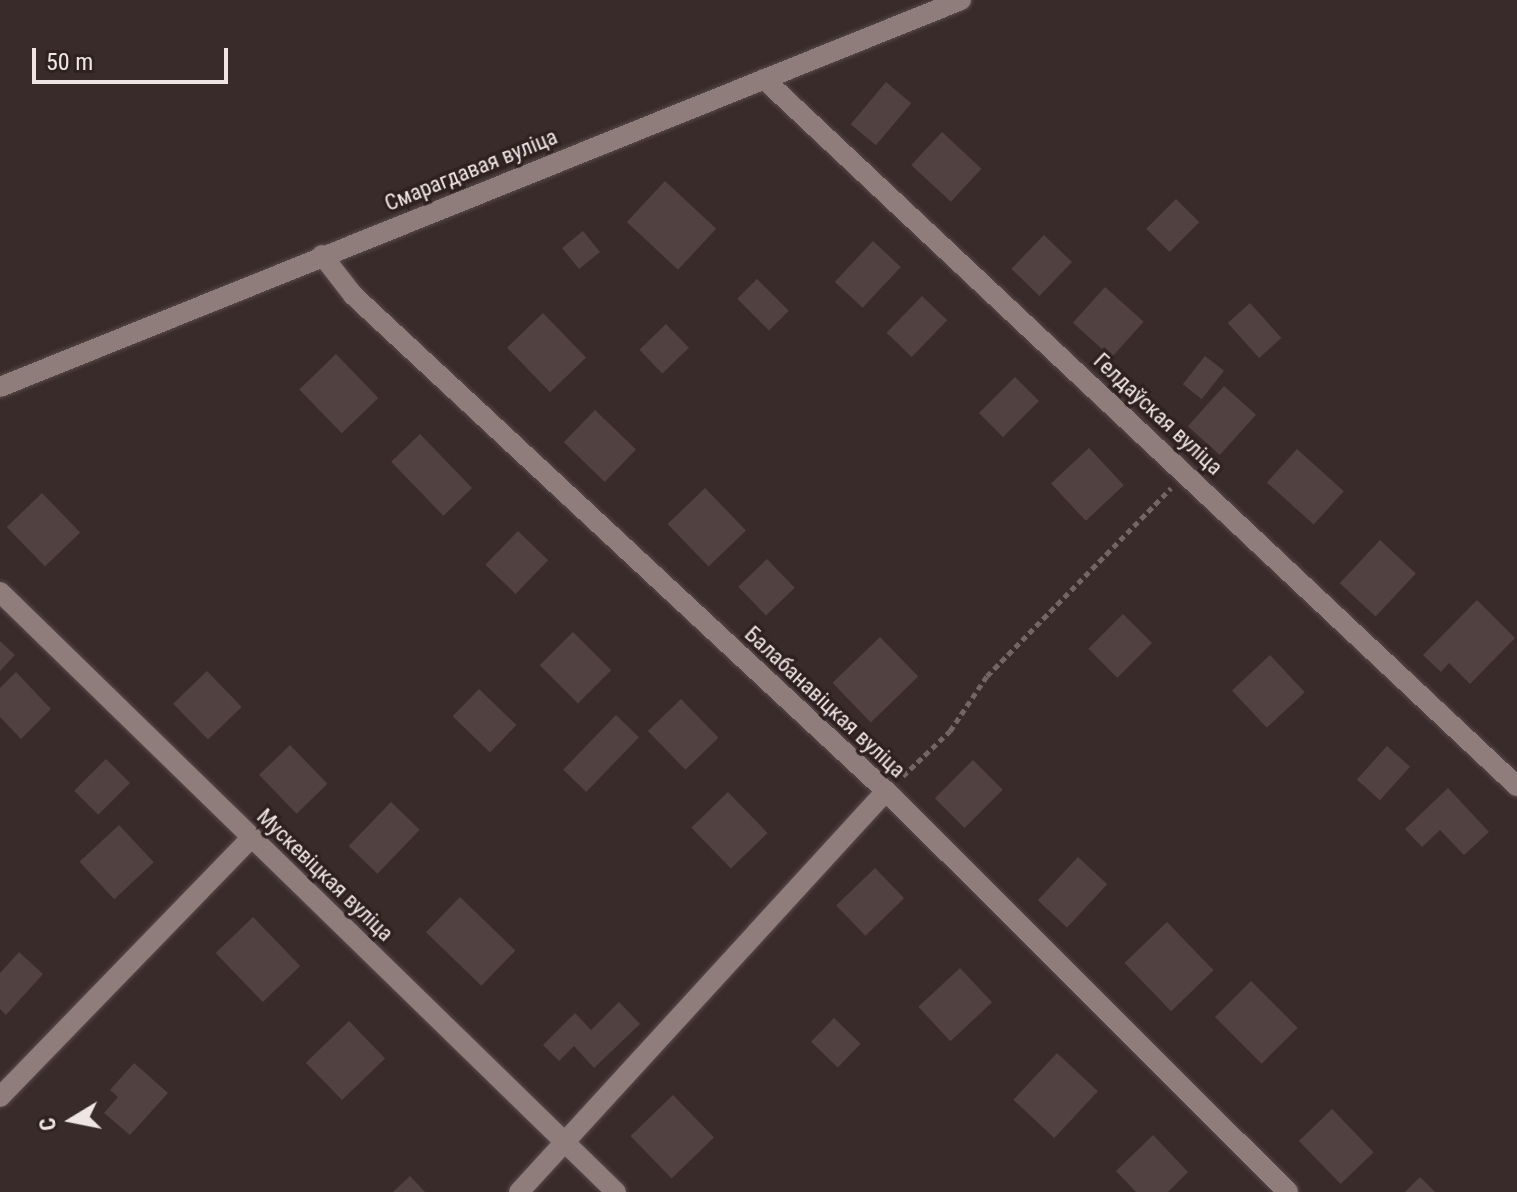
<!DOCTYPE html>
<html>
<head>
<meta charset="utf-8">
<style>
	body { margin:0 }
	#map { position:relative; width:1517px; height:1192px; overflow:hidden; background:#3a2b2b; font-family:"Roboto Condensed",sans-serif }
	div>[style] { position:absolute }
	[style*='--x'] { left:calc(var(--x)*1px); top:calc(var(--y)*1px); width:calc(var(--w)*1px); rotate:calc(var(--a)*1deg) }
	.building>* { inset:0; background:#514140; transform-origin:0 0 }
	.path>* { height:5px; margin-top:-2.5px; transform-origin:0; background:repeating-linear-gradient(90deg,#726564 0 6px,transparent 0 10px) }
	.roads { filter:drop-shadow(0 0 2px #574a49) drop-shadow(0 0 2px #574a49) }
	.minor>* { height:20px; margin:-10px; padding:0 10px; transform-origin:10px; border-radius:10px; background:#8f7d7c }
	.tertiary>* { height:20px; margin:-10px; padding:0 10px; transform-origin:10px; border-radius:10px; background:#8f7d7c }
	span { translate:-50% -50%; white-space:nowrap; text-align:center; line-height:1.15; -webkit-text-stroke:7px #302121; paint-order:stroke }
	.street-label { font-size:22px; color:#efe5e4 }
	.north { position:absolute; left:32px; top:1080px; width:80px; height:80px; -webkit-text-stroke:6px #302121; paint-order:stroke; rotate:260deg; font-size:22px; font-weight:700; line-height:32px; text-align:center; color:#efe5e4 }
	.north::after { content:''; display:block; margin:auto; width:28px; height:36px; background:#efe5e4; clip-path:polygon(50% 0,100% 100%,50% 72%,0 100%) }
	.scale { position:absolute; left:32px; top:48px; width:196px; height:36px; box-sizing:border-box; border:4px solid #efe5e4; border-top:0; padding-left:10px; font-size:24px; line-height:28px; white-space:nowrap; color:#efe5e4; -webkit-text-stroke:6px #302121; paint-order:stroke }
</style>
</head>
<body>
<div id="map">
	<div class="building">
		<i style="left:886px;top:82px;width:33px;height:55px;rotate:40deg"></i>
		<i style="left:942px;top:132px;width:54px;height:45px;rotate:43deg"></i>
		<i style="left:665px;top:181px;width:70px;height:56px;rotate:43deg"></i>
		<i style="left:1176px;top:199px;width:33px;height:42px;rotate:45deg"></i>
		<i style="left:583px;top:231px;width:27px;height:27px;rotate:51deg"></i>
		<i style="left:1044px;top:235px;width:39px;height:47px;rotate:44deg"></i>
		<i style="left:873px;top:241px;width:38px;height:56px;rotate:43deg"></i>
		<i style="left:757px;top:279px;width:45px;height:28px;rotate:45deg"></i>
		<i style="left:1105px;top:287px;width:52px;height:48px;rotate:42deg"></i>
		<i style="left:922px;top:296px;width:35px;height:51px;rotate:44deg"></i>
		<i style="left:1250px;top:303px;width:47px;height:30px;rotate:48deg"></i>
		<i style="left:543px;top:313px;width:62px;height:50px;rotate:46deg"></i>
		<i style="left:666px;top:324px;width:33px;height:37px;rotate:46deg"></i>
		<i style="left:336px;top:354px;width:61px;height:51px;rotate:46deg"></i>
		<i style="left:1205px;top:356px;width:24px;height:36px;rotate:38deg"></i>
		<i style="left:1015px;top:377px;width:34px;height:51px;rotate:45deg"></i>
		<i style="left:1224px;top:386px;width:43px;height:54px;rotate:42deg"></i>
		<i style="left:595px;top:410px;width:57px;height:45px;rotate:44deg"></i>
		<i style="left:420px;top:434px;width:75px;height:40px;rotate:46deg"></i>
		<i style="left:1089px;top:448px;width:51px;height:52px;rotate:47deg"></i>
		<i style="left:1297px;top:449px;width:63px;height:45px;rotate:42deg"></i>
		<i style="left:705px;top:488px;width:59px;height:52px;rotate:46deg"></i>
		<i style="left:42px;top:493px;width:55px;height:49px;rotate:46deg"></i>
		<i style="left:518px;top:531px;width:42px;height:47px;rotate:44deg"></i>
		<i style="left:1380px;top:540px;width:49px;height:59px;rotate:43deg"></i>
		<i style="left:767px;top:559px;width:40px;height:40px;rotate:46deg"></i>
		<i style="clip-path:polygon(1477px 600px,1515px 638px,1470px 684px,1449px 663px,1441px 672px,1423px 655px)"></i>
		<i style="left:1123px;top:614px;width:41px;height:49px;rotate:45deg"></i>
		<i style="left:573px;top:632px;width:54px;height:47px;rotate:45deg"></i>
		<i style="left:880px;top:637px;width:55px;height:66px;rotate:46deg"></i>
		<i style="clip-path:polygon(0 641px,15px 655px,0 671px)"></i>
		<i style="left:1270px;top:655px;width:51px;height:52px;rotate:47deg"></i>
		<i style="left:207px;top:671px;width:50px;height:47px;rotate:46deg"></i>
		<i style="clip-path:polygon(16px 672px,51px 709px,21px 739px,0 717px,0 688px)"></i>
		<i style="left:479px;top:689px;width:52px;height:38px;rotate:44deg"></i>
		<i style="left:681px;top:699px;width:54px;height:46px;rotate:46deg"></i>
		<i style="left:616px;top:715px;width:32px;height:76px;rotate:44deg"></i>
		<i style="left:290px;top:745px;width:54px;height:43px;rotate:46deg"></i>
		<i style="left:1387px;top:746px;width:31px;height:45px;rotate:42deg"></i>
		<i style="left:106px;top:759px;width:34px;height:45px;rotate:45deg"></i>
		<i style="left:973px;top:760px;width:42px;height:54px;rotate:45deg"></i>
		<i style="clip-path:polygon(1448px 788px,1489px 832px,1464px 855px,1440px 830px,1422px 847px,1405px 829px)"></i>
		<i style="left:728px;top:792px;width:57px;height:51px;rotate:46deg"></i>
		<i style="left:391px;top:802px;width:40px;height:61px;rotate:44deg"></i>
		<i style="left:119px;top:825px;width:51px;height:54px;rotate:47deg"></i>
		<i style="left:1078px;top:857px;width:40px;height:59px;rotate:43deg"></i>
		<i style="left:875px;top:868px;width:42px;height:54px;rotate:46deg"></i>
		<i style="left:460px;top:897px;width:77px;height:49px;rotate:44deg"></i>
		<i style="left:253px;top:917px;width:68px;height:52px;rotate:46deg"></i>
		<i style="left:1167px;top:922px;width:67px;height:59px;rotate:46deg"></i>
		<i style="clip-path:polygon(19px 952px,43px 974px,6px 1015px,0 1009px,0 973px)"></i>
		<i style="left:960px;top:968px;width:47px;height:57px;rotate:47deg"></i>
		<i style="left:1251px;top:981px;width:66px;height:51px;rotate:45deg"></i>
		<i style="clip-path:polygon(619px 1002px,640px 1024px,594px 1068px,574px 1046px,559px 1061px,543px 1045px,575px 1013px,591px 1030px)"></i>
		<i style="left:834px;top:1018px;width:37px;height:33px;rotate:44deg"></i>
		<i style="left:349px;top:1021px;width:52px;height:60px;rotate:46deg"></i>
		<i style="left:1057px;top:1053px;width:56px;height:64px;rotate:43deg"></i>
		<i style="clip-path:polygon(134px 1063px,168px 1093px,130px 1135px,104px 1113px,118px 1097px,110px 1090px)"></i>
		<i style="left:673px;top:1095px;width:59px;height:59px;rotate:46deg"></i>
		<i style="left:1332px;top:1109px;width:60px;height:46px;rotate:46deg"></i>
		<i style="clip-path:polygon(1153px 1135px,1188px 1172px,1168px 1192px,1136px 1192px,1116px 1171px)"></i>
		<i style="clip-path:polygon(410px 1176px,425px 1192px,393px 1192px)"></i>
		<i style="clip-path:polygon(1420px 1177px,1435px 1192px,1405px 1192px)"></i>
	</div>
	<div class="path">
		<i style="--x:903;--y:776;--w:65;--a:-43.8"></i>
		<i style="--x:950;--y:731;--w:66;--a:-56.1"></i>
		<i style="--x:987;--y:676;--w:263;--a:-45.6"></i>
	</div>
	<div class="roads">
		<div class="minor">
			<i style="--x:764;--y:79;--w:1033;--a:43.2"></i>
			<i style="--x:322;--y:255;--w:51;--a:52.2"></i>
			<i style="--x:353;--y:295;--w:728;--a:42.94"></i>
			<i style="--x:886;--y:791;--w:568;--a:44.93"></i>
			<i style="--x:0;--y:592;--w:860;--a:44.25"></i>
			<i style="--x:0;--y:1097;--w:362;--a:-45.9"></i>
			<i style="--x:519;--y:1192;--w:544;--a:-47.53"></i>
		</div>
		<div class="tertiary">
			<i style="--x:0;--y:387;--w:1036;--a:-21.93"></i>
		</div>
	</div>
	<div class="street-label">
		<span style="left:471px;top:170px;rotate:-22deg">Смарагдавая вуліца</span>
		<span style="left:1158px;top:414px;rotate:43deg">Гелдаўская вуліца</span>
		<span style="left:825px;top:702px;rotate:43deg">Балабанавіцкая вуліца</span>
		<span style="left:325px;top:875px;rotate:44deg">Мускевіцкая вуліца</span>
	</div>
	<div class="north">С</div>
	<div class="scale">50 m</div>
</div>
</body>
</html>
